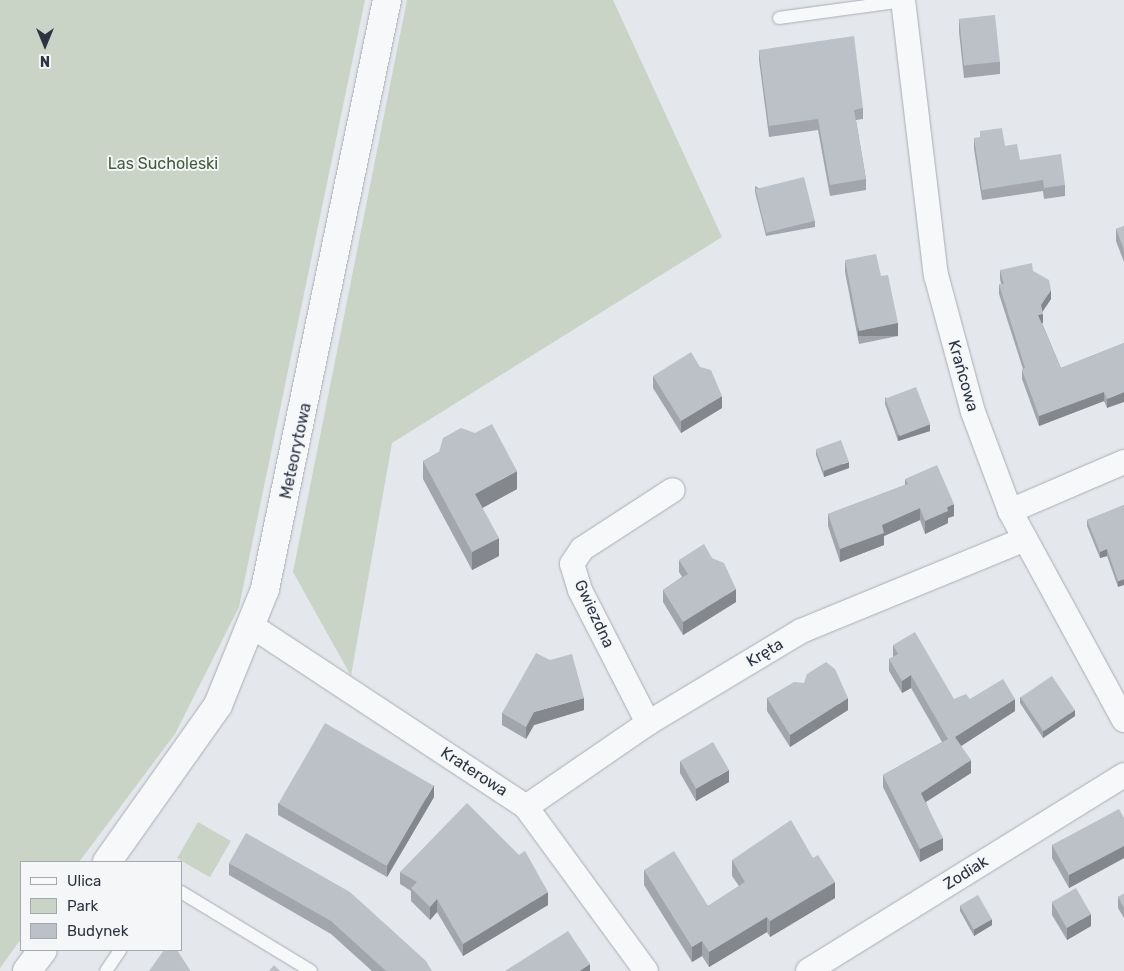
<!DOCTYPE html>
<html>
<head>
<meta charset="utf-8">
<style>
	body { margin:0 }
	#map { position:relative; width:1124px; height:971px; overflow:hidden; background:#e4e7eb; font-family:Rubik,sans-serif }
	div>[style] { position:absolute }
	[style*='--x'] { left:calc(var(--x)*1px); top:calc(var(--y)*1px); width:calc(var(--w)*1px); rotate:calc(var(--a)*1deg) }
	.green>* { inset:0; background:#cad4c6; transform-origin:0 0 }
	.roads { filter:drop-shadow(0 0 1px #a9aeb5) drop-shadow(0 0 1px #a9aeb5) }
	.service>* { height:12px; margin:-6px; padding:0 6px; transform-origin:6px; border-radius:6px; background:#f7f8fa }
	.minor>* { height:24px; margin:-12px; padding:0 12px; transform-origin:12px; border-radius:12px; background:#f7f8fa }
	.tertiary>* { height:28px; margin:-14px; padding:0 14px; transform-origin:14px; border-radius:14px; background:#f7f8fa }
	.wall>* { inset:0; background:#a2a6ac }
	.shaded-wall>* { inset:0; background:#84878c; transform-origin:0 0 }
	.building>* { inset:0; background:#bcc1c8; transform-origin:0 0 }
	span { translate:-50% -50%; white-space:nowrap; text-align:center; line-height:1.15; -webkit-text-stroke:4px #f4f6f8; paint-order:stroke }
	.park-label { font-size:16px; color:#435d3b }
	.street-label { font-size:16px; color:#2d3543 }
	.legend { position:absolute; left:20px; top:861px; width:162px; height:90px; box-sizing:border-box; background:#f4f6f8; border:1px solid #a4a9b0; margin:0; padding:6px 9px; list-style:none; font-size:15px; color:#2d3543 }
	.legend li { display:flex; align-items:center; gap:10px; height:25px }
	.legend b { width:25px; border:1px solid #a4a9b0 }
	.north { position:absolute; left:20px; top:20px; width:50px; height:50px; -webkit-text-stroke:4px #f4f6f8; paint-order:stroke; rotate:180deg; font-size:14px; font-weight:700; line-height:20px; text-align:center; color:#2d3543 }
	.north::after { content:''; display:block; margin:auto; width:18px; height:22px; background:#2d3543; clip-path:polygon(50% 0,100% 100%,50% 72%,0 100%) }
</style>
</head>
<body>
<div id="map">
	<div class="green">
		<i style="clip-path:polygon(0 0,365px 0,239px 607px,175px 734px,79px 862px,21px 862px,21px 939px,0 968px)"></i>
		<i style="clip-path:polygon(407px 0,613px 0,722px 237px,392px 443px,351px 676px,293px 572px)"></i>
		<i style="left:198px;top:822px;width:38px;height:42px;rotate:30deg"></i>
	</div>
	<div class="roads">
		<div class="service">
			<i style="--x:779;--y:18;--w:125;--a:-7.8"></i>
			<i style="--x:181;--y:892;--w:152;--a:31.3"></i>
			<i style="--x:106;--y:971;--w:25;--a:-56"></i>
		</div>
		<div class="minor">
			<i style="--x:903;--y:0;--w:277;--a:83.2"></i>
			<i style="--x:936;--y:275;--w:142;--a:74.9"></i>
			<i style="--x:973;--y:412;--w:106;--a:69.5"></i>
			<i style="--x:1010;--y:511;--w:238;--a:61.4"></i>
			<i style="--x:1010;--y:511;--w:124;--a:-23.3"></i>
			<i style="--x:252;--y:626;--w:328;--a:33.4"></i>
			<i style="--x:526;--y:807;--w:203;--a:53.8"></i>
			<i style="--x:648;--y:723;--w:149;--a:-117.1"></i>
			<i style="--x:580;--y:590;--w:27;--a:-107"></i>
			<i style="--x:572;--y:564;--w:18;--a:-56"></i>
			<i style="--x:582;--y:549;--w:108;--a:-33"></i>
			<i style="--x:526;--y:807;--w:148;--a:-34.5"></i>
			<i style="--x:648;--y:723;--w:179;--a:-31"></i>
			<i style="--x:801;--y:631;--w:242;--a:-22.3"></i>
			<i style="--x:808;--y:971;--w:372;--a:-31.8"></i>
		</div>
		<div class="tertiary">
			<i style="--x:107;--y:862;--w:192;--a:-54.7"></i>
			<i style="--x:218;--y:705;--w:125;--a:-67.9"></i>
			<i style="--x:265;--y:589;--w:602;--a:-78.3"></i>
			<i style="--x:27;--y:971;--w:26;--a:-53"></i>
		</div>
	</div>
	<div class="wall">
		<i style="clip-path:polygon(959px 19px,1000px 62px,1000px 74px,964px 78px,959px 32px)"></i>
		<i style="clip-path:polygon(759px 50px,863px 108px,863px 119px,856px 120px,866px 179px,866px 190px,830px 196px,818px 130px,769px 137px,759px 60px)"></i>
		<i style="clip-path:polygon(980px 131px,1005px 146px,1020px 160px,1065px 185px,1065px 196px,1044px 199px,1043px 191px,982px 200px,974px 149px,974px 138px,980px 138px)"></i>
		<i style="clip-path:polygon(755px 186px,815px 221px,815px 227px,766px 236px,755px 192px)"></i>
		<i style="clip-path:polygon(1124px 226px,1124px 262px,1116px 241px,1116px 229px)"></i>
		<i style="clip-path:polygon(845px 260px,881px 276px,898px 336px,859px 344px,845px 272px)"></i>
		<i style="clip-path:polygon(1000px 270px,1033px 271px,1051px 299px,1042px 312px,1043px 323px,1042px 323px,1061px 368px,1124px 343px,1107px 408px,1104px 401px,1039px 426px,1022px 379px,1022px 370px,1023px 369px,999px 294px,999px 284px,1001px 284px,1000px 279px)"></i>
		<i style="clip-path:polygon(653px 376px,722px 408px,681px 433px,653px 388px)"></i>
		<i style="clip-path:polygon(885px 397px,930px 431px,898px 441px,885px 404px)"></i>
		<i style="clip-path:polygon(816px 449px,849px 468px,824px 477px,816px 455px)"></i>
		<i style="clip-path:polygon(439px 452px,517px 489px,482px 508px,499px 556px,472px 570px,423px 479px,423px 461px)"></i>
		<i style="clip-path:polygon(905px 479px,954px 516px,948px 518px,948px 523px,925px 534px,920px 520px,884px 536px,884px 545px,840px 562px,828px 526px,828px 514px,905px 485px)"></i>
		<i style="clip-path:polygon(1124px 505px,1118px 587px,1107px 556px,1100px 558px,1087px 526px,1087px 520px)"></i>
		<i style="clip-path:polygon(679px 560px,736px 602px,683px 635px,663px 602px,663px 590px,682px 577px,679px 572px)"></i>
		<i style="clip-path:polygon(893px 645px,954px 699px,970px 699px,1015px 711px,961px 746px,971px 773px,926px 802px,943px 850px,920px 862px,883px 787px,883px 775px,942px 742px,911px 688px,902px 693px,889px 671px,889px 659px,893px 657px)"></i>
		<i style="clip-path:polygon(804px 683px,848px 710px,790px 747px,767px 711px,767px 698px)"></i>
		<i style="clip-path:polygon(1020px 697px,1075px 716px,1043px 738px,1020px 703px)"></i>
		<i style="clip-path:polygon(584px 710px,534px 725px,526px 739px,502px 725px,502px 713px)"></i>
		<i style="clip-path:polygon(680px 761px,729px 782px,696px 801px,680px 773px)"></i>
		<i style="clip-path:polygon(434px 797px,387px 877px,278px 815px,278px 803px)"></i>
		<i style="clip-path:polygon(1124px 818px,1124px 858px,1069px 888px,1052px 858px,1052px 845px)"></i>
		<i style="clip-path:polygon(732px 860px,835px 898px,770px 937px,767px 932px,709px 967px,702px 956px,692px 962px,644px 885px,644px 870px,708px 906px,739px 886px,732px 876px)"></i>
		<i style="clip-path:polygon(229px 863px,432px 971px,372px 971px,331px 934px,229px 875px)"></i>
		<i style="clip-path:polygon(400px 872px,548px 905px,463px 956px,437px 912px,430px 920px,411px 901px,411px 891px,400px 884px)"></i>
		<i style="clip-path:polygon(1124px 894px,1124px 918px,1118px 908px,1118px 897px)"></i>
		<i style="clip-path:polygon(1052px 902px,1091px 926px,1067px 940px,1052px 915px)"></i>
		<i style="clip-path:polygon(960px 905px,992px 925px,974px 936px,960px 911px)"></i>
	</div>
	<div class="shaded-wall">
		<i style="clip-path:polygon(1051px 290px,1051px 299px,1041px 314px,1041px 305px)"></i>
		<i style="clip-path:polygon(1043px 314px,1043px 323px,1038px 324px,1038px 315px)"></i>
		<i style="left:898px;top:323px;width:13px;height:40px;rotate:90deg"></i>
		<i style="clip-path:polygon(1104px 392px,1104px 401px,1039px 426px,1039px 416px)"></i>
		<i style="clip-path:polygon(1124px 392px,1124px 402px,1107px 408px,1107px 399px)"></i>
		<i style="clip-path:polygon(722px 396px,722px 408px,681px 433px,681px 421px)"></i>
		<i style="clip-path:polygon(930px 424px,930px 431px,898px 441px,898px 435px)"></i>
		<i style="clip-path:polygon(849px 462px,849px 468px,824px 477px,824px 471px)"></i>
		<i style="clip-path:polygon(517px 471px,517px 489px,475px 512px,475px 494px)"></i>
		<i style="clip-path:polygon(954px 504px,954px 516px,948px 518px,948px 523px,925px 534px,925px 521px,947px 507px)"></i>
		<i style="clip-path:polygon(920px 508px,920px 520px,884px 536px,884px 545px,840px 562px,840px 549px,882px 525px)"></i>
		<i style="clip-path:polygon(499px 538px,499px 556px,472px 570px,472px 552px)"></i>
		<i style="clip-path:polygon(1107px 549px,1107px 556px,1100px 558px,1100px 552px)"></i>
		<i style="clip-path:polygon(1124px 579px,1124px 585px,1118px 587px,1118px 581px)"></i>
		<i style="clip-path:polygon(736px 589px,736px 602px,683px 635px,683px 622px)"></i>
		<i style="clip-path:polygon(911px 675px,911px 688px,902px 693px,902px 681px)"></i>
		<i style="clip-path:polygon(584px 698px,584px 710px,534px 725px,526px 739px,526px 727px,534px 712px)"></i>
		<i style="clip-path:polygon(848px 698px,848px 710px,790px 747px,790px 735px)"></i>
		<i style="clip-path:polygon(1015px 699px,1015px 711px,955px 750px,955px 737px)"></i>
		<i style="clip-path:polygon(1075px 710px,1075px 716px,1043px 738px,1043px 731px)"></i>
		<i style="clip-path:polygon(971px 760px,971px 773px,921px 805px,921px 793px)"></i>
		<i style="clip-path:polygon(729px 770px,729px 782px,696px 801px,696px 789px)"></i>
		<i style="clip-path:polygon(434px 785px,434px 797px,387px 877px,387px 865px)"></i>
		<i style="clip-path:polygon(943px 838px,943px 850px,920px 862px,920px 849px)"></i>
		<i style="clip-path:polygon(1124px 846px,1124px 858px,1069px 888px,1069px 875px)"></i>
		<i style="clip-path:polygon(835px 882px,835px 898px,770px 937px,770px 921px)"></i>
		<i style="clip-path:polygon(548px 892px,548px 905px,463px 956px,463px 944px)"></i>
		<i style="clip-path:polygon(437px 899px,437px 912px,430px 920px,430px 907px)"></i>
		<i style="clip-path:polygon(1091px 914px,1091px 926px,1067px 940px,1067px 928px)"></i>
		<i style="clip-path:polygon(767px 917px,767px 932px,709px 967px,709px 952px)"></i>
		<i style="clip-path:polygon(992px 919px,992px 925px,974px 936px,974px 929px)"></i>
		<i style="clip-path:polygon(702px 941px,702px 956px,692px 962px,692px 947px)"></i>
		<i style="clip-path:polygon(590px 964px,590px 971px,580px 971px,580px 970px)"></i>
	</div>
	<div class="building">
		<i style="left:995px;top:15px;width:47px;height:36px;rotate:84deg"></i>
		<i style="clip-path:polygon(854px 36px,863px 108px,854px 110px,866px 179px,830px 185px,818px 119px,769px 126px,759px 50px)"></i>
		<i style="clip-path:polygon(1002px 128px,1005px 146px,1017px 144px,1020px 160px,1061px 154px,1065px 185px,1044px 188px,1043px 180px,982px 190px,974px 138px,980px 137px,980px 131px)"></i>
		<i style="left:804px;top:177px;width:45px;height:50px;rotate:76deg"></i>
		<i style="clip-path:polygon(1124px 226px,1124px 250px,1116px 229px)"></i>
		<i style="clip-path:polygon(876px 254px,881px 276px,888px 275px,898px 323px,859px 331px,845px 260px)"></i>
		<i style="clip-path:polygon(1032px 263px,1033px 271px,1049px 280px,1051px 290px,1041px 305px,1043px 314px,1038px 315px,1061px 368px,1124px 343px,1124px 392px,1107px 399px,1104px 392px,1039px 416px,1022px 370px,1025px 368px,999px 284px,1004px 284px,1000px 270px)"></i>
		<i style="clip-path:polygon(691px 352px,700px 367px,711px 370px,722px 396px,681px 421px,653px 376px)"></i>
		<i style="left:916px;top:387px;width:40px;height:33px;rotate:69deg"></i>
		<i style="clip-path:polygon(492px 424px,517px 471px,475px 494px,499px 538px,472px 552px,423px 461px,439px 452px,443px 438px,461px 428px,475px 433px)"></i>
		<i style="left:841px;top:440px;width:23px;height:27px;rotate:70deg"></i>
		<i style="clip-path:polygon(937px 465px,954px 504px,947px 507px,948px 511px,925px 521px,920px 508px,882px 525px,884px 533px,840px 549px,828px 514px,908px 484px,905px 479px)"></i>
		<i style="clip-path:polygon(1124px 505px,1124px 579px,1118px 581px,1107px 549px,1100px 552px,1087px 520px)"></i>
		<i style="clip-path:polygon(704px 544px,712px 558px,724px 563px,736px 589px,683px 622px,663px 590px,688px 574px,679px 560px)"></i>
		<i style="clip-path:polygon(915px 632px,954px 699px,966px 694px,970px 699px,1003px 679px,1015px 699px,955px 737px,971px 760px,921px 793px,943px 838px,920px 849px,883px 775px,948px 739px,911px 675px,902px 681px,889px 659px,898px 654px,893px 645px)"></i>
		<i style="clip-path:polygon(536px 653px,550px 660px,572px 654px,584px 698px,534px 712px,526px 727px,502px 713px)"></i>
		<i style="clip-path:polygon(826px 662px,835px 669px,848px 698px,790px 735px,767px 698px,794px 682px,804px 683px,807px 674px)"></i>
		<i style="left:1052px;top:676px;width:41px;height:38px;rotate:56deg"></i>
		<i style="left:325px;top:723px;width:125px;height:93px;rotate:30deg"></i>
		<i style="left:713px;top:742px;width:32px;height:38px;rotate:60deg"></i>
		<i style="clip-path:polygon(467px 803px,519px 855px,525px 851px,548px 892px,463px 944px,437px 899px,430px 907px,411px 888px,417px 882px,400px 872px)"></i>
		<i style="clip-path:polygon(1119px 809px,1124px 818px,1124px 846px,1069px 875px,1052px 845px)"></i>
		<i style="clip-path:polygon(791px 820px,813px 858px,818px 855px,835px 882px,770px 921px,767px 917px,709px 952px,702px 941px,692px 947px,644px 870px,674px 851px,708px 906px,745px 882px,732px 860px)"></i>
		<i style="clip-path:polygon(246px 833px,350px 892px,426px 961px,432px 971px,386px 971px,331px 921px,229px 863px)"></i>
		<i style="left:1076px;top:888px;width:30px;height:28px;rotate:60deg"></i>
		<i style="clip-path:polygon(1124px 894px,1124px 908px,1118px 897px)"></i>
		<i style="left:978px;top:895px;width:28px;height:21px;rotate:60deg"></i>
		<i style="clip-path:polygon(568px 931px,590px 964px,580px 971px,505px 971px)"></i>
		<i style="clip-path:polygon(164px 950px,177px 950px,190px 970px,190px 971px,149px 971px)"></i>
		<i style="clip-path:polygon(274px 965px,280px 971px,269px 971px)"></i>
	</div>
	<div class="park-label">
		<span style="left:163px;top:164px">Las Sucholeski</span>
	</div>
	<div class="street-label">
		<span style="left:963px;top:376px;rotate:74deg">Krańcowa</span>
		<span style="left:296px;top:451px;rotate:-78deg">Meteorytowa</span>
		<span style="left:594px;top:614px;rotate:65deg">Gwiezdna</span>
		<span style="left:765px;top:653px;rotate:-31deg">Kręta</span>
		<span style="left:474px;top:772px;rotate:33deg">Kraterowa</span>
		<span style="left:966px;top:873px;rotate:-32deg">Zodiak</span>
	</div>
	<ul class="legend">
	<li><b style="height:6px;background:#f7f8fa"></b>Ulica</li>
	<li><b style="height:14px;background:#cad4c6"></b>Park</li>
	<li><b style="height:14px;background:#bcc1c8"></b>Budynek</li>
	</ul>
	<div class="north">N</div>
</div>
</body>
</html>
